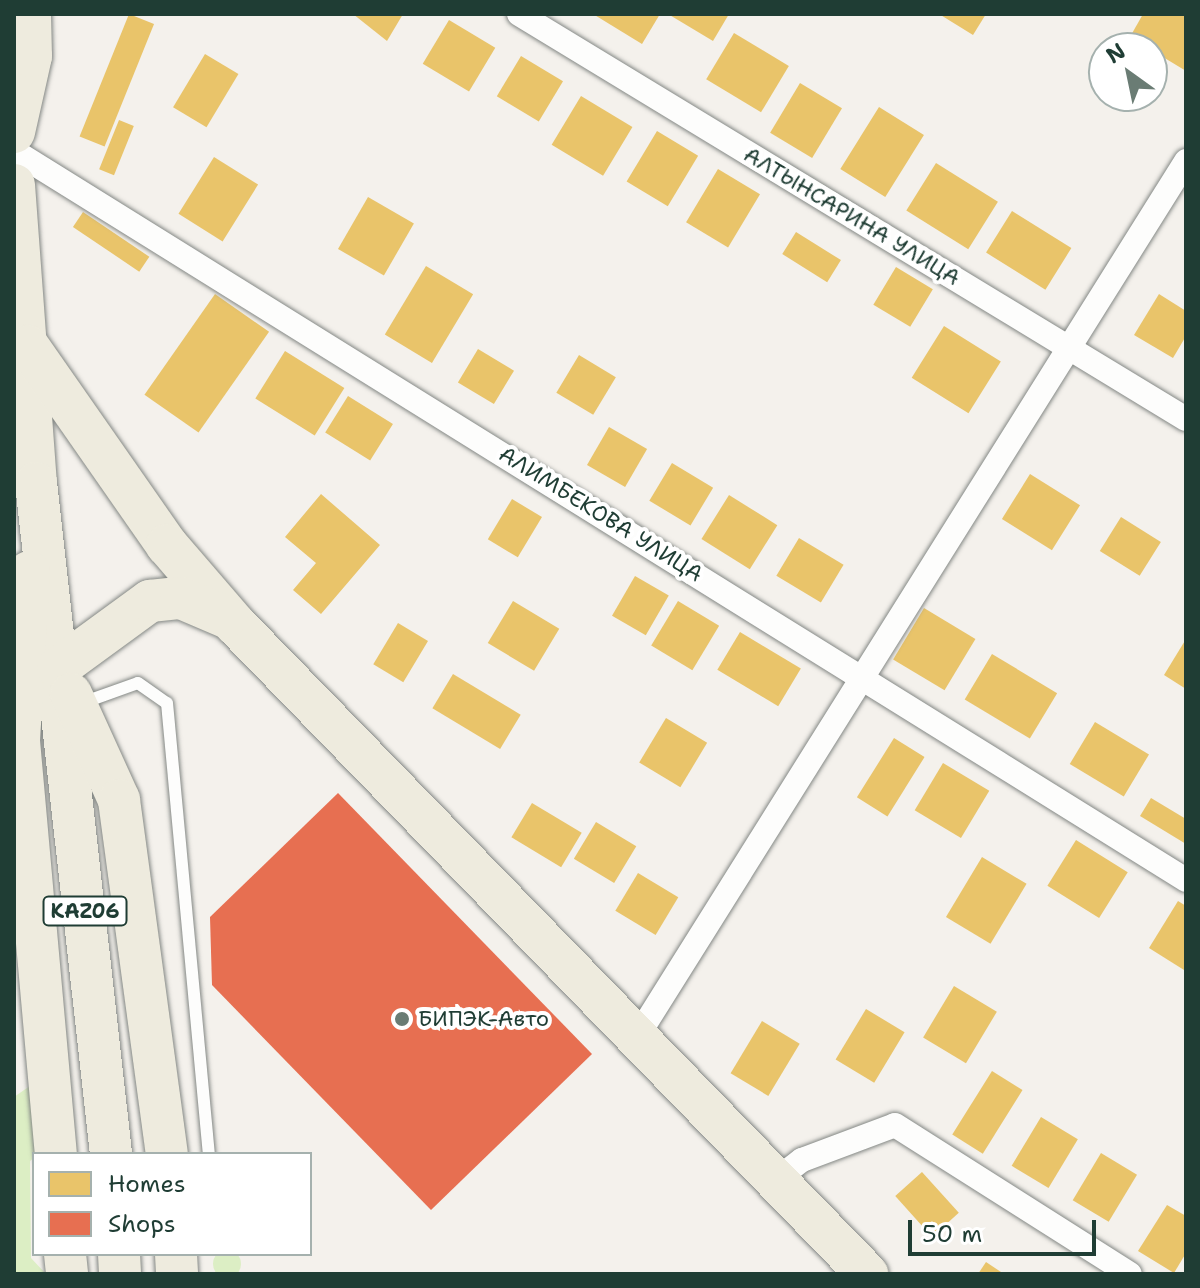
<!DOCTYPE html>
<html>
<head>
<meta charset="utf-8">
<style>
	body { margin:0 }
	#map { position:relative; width:1200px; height:1288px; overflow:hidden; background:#f4f1ec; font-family:"Shantell Sans",sans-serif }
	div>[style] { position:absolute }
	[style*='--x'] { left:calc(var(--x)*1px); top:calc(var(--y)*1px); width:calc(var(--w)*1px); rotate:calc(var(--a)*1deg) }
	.green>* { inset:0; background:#dceec4 }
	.round { border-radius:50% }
	.homes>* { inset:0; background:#e9c46a; transform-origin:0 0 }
	.shops>* { inset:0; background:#e76f51 }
	.roads { filter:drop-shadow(0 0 2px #848885) drop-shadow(0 0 2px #848885) }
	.service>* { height:12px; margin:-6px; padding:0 6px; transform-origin:6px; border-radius:6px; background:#fdfdfc }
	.minor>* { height:24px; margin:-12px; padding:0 12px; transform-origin:12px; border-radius:12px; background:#fdfdfc }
	.trunk>* { height:42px; margin:-21px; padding:0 21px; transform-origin:21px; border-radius:21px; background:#eeebde }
	.dots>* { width:22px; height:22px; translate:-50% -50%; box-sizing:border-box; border:4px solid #fff; border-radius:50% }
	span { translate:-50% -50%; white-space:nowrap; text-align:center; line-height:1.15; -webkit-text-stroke:8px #fff; paint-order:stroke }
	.shield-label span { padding:2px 6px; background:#fff; border:2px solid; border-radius:6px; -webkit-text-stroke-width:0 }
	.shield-label { font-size:20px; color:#1f3d34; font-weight:700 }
	.street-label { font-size:22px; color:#1f3d34 }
	.poi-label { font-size:22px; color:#1f3d34 }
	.left { translate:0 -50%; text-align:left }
	.frame { position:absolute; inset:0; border:16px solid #1f3d34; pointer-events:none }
	.legend { position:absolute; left:32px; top:1152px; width:280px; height:104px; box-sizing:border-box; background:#fff; border:2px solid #a5b1ae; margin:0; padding:10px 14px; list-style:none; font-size:24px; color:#1f3d34 }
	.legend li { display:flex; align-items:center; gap:16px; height:40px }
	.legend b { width:40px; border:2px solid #a5b1ae }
	.north { position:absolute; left:1088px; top:32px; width:80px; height:80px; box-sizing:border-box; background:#fff; border:2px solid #a5b1ae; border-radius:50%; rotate:327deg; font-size:22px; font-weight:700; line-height:32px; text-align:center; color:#1f3d34 }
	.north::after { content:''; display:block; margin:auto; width:28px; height:36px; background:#6a7c74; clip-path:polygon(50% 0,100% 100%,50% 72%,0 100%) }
	.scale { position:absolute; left:908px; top:1220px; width:188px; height:36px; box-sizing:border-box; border:4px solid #1f3d34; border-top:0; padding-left:10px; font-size:24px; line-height:28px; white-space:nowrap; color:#1f3d34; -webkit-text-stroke:6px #fff; paint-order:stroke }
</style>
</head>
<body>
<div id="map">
	<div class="green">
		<i style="clip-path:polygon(50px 1072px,39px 1154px,30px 1161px,31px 1258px,46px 1274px,14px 1274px,14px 1097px)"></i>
		<i class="round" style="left:213px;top:1250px;width:28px;height:28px"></i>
	</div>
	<div class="homes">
		<i style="left:129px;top:14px;width:27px;height:132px;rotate:22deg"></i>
		<i style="clip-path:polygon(353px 14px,403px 14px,387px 41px)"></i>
		<i style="clip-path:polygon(593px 14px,660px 14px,642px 44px)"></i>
		<i style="clip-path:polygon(668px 14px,729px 14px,713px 41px)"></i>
		<i style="clip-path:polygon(939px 14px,986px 14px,973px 35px)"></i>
		<i style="clip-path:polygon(1143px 14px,1186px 14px,1186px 71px,1130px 37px)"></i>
		<i style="left:449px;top:20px;width:54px;height:51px;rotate:31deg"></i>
		<i style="left:734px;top:33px;width:64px;height:54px;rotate:31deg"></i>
		<i style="left:205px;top:54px;width:39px;height:62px;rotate:31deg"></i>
		<i style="left:521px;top:56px;width:49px;height:47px;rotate:31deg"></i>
		<i style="left:800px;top:83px;width:49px;height:58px;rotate:31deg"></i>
		<i style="left:581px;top:96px;width:60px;height:57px;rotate:31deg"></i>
		<i style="left:879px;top:107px;width:53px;height:73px;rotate:32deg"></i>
		<i style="left:119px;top:120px;width:16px;height:53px;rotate:22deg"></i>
		<i style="left:657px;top:131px;width:48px;height:59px;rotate:31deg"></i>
		<i style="left:214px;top:157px;width:52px;height:67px;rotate:32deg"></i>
		<i style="left:936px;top:163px;width:73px;height:56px;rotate:32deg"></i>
		<i style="left:718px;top:169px;width:49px;height:62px;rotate:31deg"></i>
		<i style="left:368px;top:197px;width:53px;height:60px;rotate:30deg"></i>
		<i style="left:1012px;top:211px;width:70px;height:49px;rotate:32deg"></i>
		<i style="left:83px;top:212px;width:80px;height:18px;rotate:34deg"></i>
		<i style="left:796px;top:232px;width:53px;height:26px;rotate:32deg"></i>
		<i style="left:426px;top:266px;width:55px;height:80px;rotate:31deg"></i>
		<i style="left:896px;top:267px;width:43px;height:44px;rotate:31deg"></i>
		<i style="left:215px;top:294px;width:66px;height:123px;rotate:35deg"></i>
		<i style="clip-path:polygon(1159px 294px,1186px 311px,1186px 336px,1173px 358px,1134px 335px)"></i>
		<i style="left:944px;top:326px;width:67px;height:61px;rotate:32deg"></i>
		<i style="left:478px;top:349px;width:42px;height:39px;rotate:31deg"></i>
		<i style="left:285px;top:351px;width:70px;height:56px;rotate:32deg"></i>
		<i style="left:579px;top:355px;width:43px;height:44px;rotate:31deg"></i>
		<i style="left:348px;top:396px;width:53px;height:43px;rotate:32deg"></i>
		<i style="left:609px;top:427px;width:44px;height:44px;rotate:30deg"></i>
		<i style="left:672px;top:463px;width:48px;height:44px;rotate:31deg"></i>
		<i style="left:1030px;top:474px;width:59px;height:53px;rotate:32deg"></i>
		<i style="clip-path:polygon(321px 494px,380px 545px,321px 614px,293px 590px,316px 563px,285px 537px)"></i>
		<i style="left:729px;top:495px;width:57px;height:52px;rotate:32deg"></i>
		<i style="left:512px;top:499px;width:35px;height:47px;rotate:31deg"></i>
		<i style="left:1121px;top:517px;width:47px;height:40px;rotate:32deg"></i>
		<i style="left:799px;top:538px;width:52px;height:44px;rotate:31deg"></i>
		<i style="left:635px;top:576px;width:39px;height:46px;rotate:30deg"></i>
		<i style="left:513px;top:601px;width:54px;height:49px;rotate:31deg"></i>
		<i style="left:678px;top:601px;width:48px;height:52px;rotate:31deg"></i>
		<i style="left:924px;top:608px;width:60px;height:60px;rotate:31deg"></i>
		<i style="left:398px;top:623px;width:35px;height:48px;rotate:31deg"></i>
		<i style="left:740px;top:632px;width:71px;height:44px;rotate:31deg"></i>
		<i style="clip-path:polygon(1186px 639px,1186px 689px,1164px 675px)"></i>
		<i style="left:992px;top:654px;width:76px;height:53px;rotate:31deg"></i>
		<i style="left:453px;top:674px;width:79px;height:40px;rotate:31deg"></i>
		<i style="left:666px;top:718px;width:48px;height:52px;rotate:31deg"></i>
		<i style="left:1095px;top:722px;width:63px;height:49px;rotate:31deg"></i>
		<i style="left:894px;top:738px;width:36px;height:70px;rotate:32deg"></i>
		<i style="left:943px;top:763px;width:54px;height:55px;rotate:31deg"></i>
		<i style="clip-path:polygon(1151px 798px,1186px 819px,1186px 844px,1140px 816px)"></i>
		<i style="left:532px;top:803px;width:58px;height:40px;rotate:31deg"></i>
		<i style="left:596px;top:822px;width:47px;height:43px;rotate:31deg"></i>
		<i style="left:1076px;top:840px;width:61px;height:54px;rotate:32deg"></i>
		<i style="left:982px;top:857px;width:52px;height:70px;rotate:31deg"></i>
		<i style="left:638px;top:873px;width:47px;height:44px;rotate:31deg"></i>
		<i style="clip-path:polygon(1178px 901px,1186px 906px,1184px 970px,1149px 948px)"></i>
		<i style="left:954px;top:986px;width:50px;height:60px;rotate:31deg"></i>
		<i style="left:866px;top:1009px;width:45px;height:59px;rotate:31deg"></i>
		<i style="left:762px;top:1021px;width:44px;height:61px;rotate:31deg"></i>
		<i style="left:992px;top:1071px;width:36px;height:75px;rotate:32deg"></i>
		<i style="left:1041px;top:1117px;width:43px;height:57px;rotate:31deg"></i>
		<i style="left:1101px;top:1153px;width:42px;height:55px;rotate:31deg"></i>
		<i style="left:922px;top:1172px;width:55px;height:36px;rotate:48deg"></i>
		<i style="clip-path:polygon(1167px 1205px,1186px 1216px,1186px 1253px,1174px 1273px,1138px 1251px)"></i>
		<i style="clip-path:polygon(986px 1262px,1004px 1274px,978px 1274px)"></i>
	</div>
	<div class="shops">
		<i style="clip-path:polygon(338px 793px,592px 1054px,431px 1210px,212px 985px,210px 917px)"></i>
	</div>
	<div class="roads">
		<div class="service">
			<i style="--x:82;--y:703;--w:59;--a:-19.7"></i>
			<i style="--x:138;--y:683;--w:35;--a:35"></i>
			<i style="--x:167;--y:703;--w:453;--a:84.7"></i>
		</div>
		<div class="minor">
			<i style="--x:519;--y:14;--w:780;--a:31.27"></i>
			<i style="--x:14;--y:151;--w:1380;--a:31.88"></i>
			<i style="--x:637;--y:1037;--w:1034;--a:-57.92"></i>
			<i style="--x:776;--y:1180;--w:33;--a:-38"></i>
			<i style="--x:802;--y:1160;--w:99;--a:-20.6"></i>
			<i style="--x:895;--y:1125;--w:278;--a:32.4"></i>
		</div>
		<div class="trunk">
			<i style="--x:14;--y:132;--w:78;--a:-77.4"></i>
			<i style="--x:31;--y:56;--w:42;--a:-91.4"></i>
			<i style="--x:14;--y:185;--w:299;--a:85.8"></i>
			<i style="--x:36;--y:483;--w:675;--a:83.62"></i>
			<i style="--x:28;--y:346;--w:243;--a:55.1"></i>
			<i style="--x:167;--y:545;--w:104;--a:49.3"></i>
			<i style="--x:235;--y:624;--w:907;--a:45.8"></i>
			<i style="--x:29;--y:572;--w:169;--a:93.4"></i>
			<i style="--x:19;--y:741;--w:415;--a:84.9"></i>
			<i style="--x:58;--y:668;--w:114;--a:-36.1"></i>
			<i style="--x:150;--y:601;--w:31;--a:-6"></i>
			<i style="--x:181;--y:598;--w:49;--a:22.9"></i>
			<i style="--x:71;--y:694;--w:116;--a:65.6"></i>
			<i style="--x:119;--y:800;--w:357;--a:82.3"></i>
			<i style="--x:65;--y:1254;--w:20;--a:84"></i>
			<i style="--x:119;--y:1254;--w:20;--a:87"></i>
			<i style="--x:176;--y:1254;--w:20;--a:87"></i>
		</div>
	</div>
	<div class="dots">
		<i style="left:402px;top:1019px;background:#6a7c74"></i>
	</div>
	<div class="shield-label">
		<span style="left:85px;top:911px">KАZ06</span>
	</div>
	<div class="street-label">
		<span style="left:852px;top:216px;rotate:31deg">АЛТЫНСАРИНА УЛИЦА</span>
		<span style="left:601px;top:514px;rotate:32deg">АЛИМБЕКОВА УЛИЦА</span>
	</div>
	<div class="poi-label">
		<span class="left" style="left:418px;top:1019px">БИПЭК-Авто</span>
	</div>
	<div class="frame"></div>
	<ul class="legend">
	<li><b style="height:22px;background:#e9c46a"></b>Homes</li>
	<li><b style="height:22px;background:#e76f51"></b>Shops</li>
	</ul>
	<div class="north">N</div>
	<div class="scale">50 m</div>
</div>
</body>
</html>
